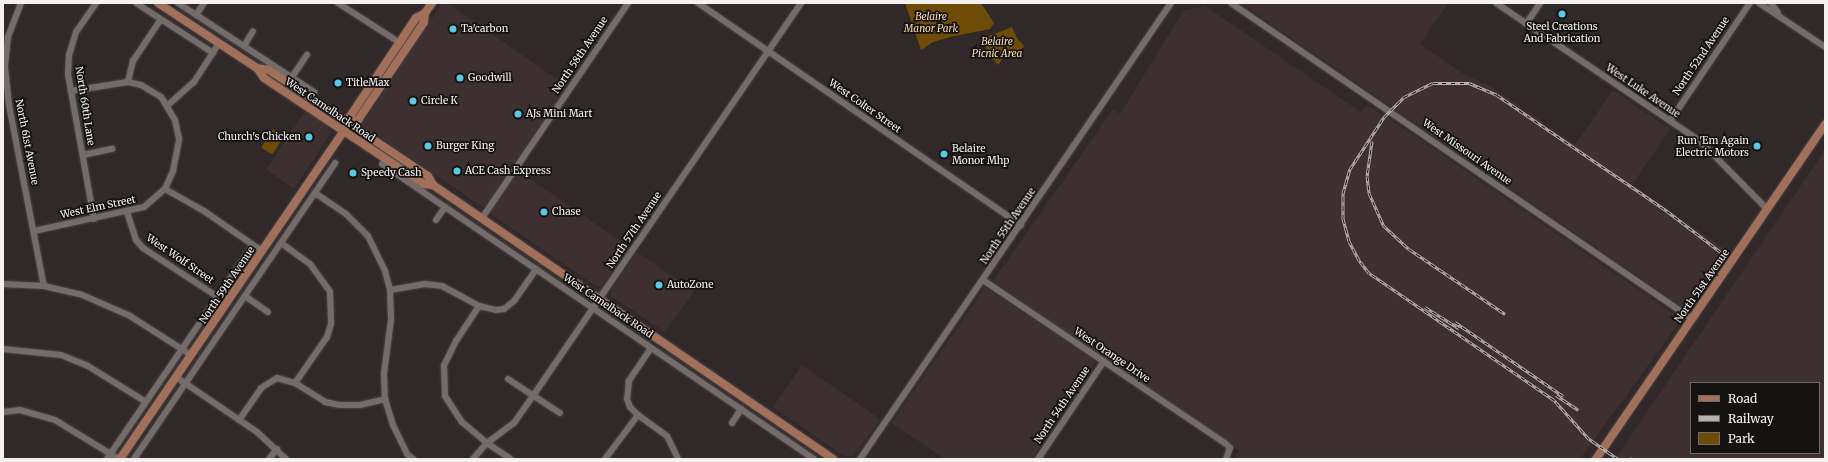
<!DOCTYPE html>
<html>
<head>
<meta charset="utf-8">
<style>
	body { margin:0 }
	#map { position:relative; width:1828px; height:462px; overflow:hidden; background:#302829; font-family:Merriweather,serif }
	div>[style] { position:absolute }
	[style*='--x'] { left:calc(var(--x)*1px); top:calc(var(--y)*1px); width:calc(var(--w)*1px); rotate:calc(var(--a)*1deg) }
	.built>* { inset:0; background:#3e3031 }
	.green>* { inset:0; background:#6e4b07; transform-origin:0 0 }
	.roads { filter:drop-shadow(0 0 1px #4d4747) drop-shadow(0 0 1px #4d4747) }
	.minor>* { height:6px; margin:-3px; padding:0 3px; transform-origin:3px; border-radius:3px; background:#746b6b }
	.major>* { height:8px; margin:-4px; padding:0 4px; transform-origin:4px; border-radius:4px; background:#a2705a }
	.rail>* { height:3px; margin-top:-1.5px; transform-origin:0; background:repeating-linear-gradient(90deg,#151212 0 4.5px,#b7b1b1 0 9px); box-sizing:border-box; border-block:1px solid #b7b1b1 }
	.dots>* { width:11px; height:11px; translate:-50% -50%; box-sizing:border-box; border:2px solid #151212; border-radius:50% }
	span { translate:-50% -50%; white-space:nowrap; text-align:center; line-height:1.15; -webkit-text-stroke:3.5px #151212; paint-order:stroke }
	.park-label { font-size:10px; color:#fbdeb5; font-style:italic }
	.poi-label { font-size:10px; color:#f6f1f1 }
	.left { translate:0 -50%; text-align:left }
	.right { translate:-100% -50%; text-align:right }
	.street-label { font-size:10px; color:#f6f1f1 }
	.frame { position:absolute; inset:0; border:4px solid #f6f1f1; pointer-events:none }
	.legend { position:absolute; left:1690px; top:382px; width:130px; height:72px; box-sizing:border-box; background:#151212; border:1px solid #6f6b6b; margin:0; padding:5px 7px; list-style:none; font-size:12px; color:#f6f1f1 }
	.legend li { display:flex; align-items:center; gap:8px; height:20px }
	.legend b { width:20px; border:1px solid #6f6b6b }
</style>
</head>
<body>
<div id="map">
	<div class="built">
		<i style="clip-path:polygon(442px 3px,447px 3px,567px 86px,485px 206px,481px 206px,362px 125px)"></i>
		<i style="clip-path:polygon(1241px 3px,1448px 3px,1420px 44px,1465px 75px,1492px 87px,1575px 145px,1613px 90px,1670px 129px,1632px 185px,1729px 252px,1692px 307px,1682px 306px)"></i>
		<i style="clip-path:polygon(1205px 6px,1361px 112px,1367px 105px,1415px 136px,1672px 313px,1679px 323px,1580px 459px,1234px 459px,1239px 451px,993px 281px,1113px 109px,1120px 114px,1184px 10px)"></i>
		<i style="clip-path:polygon(306px 110px,325px 122px,330px 134px,294px 189px,266px 169px)"></i>
		<i style="clip-path:polygon(evenodd,1825px 150px,1825px 459px,1615px 459px,1825px 150px,1691px 383px,1819px 383px,1819px 453px,1691px 453px,1691px 383px)"></i>
		<i style="clip-path:polygon(519px 171px,629px 247px,602px 286px,597px 287px,492px 215px,492px 209px)"></i>
		<i style="clip-path:polygon(637px 252px,694px 291px,665px 332px,611px 296px,612px 289px)"></i>
		<i style="clip-path:polygon(985px 287px,1096px 362px,1032px 459px,945px 459px,892px 423px)"></i>
		<i style="clip-path:polygon(802px 365px,880px 419px,854px 456px,845px 457px,773px 407px)"></i>
	</div>
	<div class="green">
		<i style="clip-path:polygon(905px 3px,981px 3px,994px 23px,990px 29px,950px 37px,933px 42px,921px 50px)"></i>
		<i style="clip-path:polygon(1012px 27px,1017px 38px,1024px 46px,1021px 51px,1005px 55px,998px 65px,987px 53px,984px 38px)"></i>
		<i style="left:273px;top:129px;width:13px;height:22px;rotate:32deg"></i>
	</div>
	<div class="roads">
		<div class="minor">
			<i style="--x:21;--y:3;--w:36;--a:111"></i>
			<i style="--x:8;--y:37;--w:30;--a:96"></i>
			<i style="--x:5;--y:67;--w:38;--a:84"></i>
			<i style="--x:9;--y:105;--w:184;--a:79.1"></i>
			<i style="--x:136;--y:3;--w:92;--a:33"></i>
			<i style="--x:178;--y:3;--w:163;--a:33.2"></i>
			<i style="--x:338;--y:3;--w:67;--a:32.7"></i>
			<i style="--x:698;--y:3;--w:392;--a:34.5"></i>
			<i style="--x:1231;--y:3;--w:559;--a:34.43"></i>
			<i style="--x:1496;--y:3;--w:248;--a:34.1"></i>
			<i style="--x:1701;--y:142;--w:94;--a:45.4"></i>
			<i style="--x:1759;--y:3;--w:79;--a:33.7"></i>
			<i style="--x:1771;--y:3;--w:12;--a:55"></i>
			<i style="--x:196;--y:15;--w:14;--a:-56"></i>
			<i style="--x:1526;--y:24;--w:25;--a:-56"></i>
			<i style="--x:244;--y:46;--w:17;--a:-59"></i>
			<i style="--x:292;--y:77;--w:27;--a:-56"></i>
			<i style="--x:128;--y:82;--w:22;--a:-77"></i>
			<i style="--x:133;--y:61;--w:50;--a:-56.3"></i>
			<i style="--x:167;--y:106;--w:36;--a:-42"></i>
			<i style="--x:194;--y:82;--w:46;--a:-57.3"></i>
			<i style="--x:1670;--y:121;--w:143;--a:-55.9"></i>
			<i style="--x:83;--y:155;--w:30;--a:-12"></i>
			<i style="--x:382;--y:164;--w:523;--a:34.33"></i>
			<i style="--x:165;--y:189;--w:45;--a:29.4"></i>
			<i style="--x:204;--y:211;--w:70;--a:34.6"></i>
			<i style="--x:315;--y:193;--w:37;--a:34"></i>
			<i style="--x:346;--y:214;--w:31;--a:45"></i>
			<i style="--x:368;--y:236;--w:39;--a:64"></i>
			<i style="--x:385;--y:271;--w:20;--a:75"></i>
			<i style="--x:390;--y:290;--w:30;--a:88"></i>
			<i style="--x:391;--y:320;--w:53;--a:97.5"></i>
			<i style="--x:384;--y:373;--w:26;--a:88"></i>
			<i style="--x:385;--y:399;--w:27;--a:73"></i>
			<i style="--x:393;--y:425;--w:32;--a:64"></i>
			<i style="--x:407;--y:454;--w:8;--a:40"></i>
			<i style="--x:127;--y:212;--w:29;--a:72"></i>
			<i style="--x:136;--y:240;--w:11;--a:49"></i>
			<i style="--x:143;--y:248;--w:90;--a:33.2"></i>
			<i style="--x:482;--y:218;--w:260;--a:-55.8"></i>
			<i style="--x:94;--y:219;--w:147;--a:-100.2"></i>
			<i style="--x:68;--y:74;--w:19;--a:-87"></i>
			<i style="--x:69;--y:55;--w:24;--a:-73"></i>
			<i style="--x:76;--y:32;--w:35;--a:-55"></i>
			<i style="--x:436;--y:220;--w:16;--a:-55"></i>
			<i style="--x:34;--y:231;--w:113;--a:-12.3"></i>
			<i style="--x:144;--y:207;--w:28;--a:-41"></i>
			<i style="--x:165;--y:189;--w:20;--a:-66"></i>
			<i style="--x:173;--y:171;--w:33;--a:-79"></i>
			<i style="--x:179;--y:139;--w:19;--a:-102"></i>
			<i style="--x:175;--y:120;--w:27;--a:-121"></i>
			<i style="--x:161;--y:97;--w:23;--a:-149"></i>
			<i style="--x:141;--y:85;--w:13;--a:-167"></i>
			<i style="--x:128;--y:82;--w:58;--a:171"></i>
			<i style="--x:281;--y:243;--w:36;--a:36"></i>
			<i style="--x:310;--y:264;--w:34;--a:54"></i>
			<i style="--x:330;--y:292;--w:32;--a:88"></i>
			<i style="--x:331;--y:324;--w:14;--a:107"></i>
			<i style="--x:327;--y:337;--w:56;--a:124.8"></i>
			<i style="--x:983;--y:280;--w:292;--a:34"></i>
			<i style="--x:1225;--y:443;--w:7;--a:45"></i>
			<i style="--x:1230;--y:448;--w:12;--a:110"></i>
			<i style="--x:3;--y:284;--w:41;--a:2.8"></i>
			<i style="--x:44;--y:286;--w:37;--a:13"></i>
			<i style="--x:80;--y:294;--w:55;--a:23.7"></i>
			<i style="--x:130;--y:316;--w:72;--a:32.6"></i>
			<i style="--x:390;--y:290;--w:35;--a:-10"></i>
			<i style="--x:424;--y:284;--w:18;--a:6"></i>
			<i style="--x:442;--y:286;--w:42;--a:28.4"></i>
			<i style="--x:479;--y:306;--w:17;--a:13"></i>
			<i style="--x:496;--y:310;--w:8;--a:-7"></i>
			<i style="--x:504;--y:309;--w:13;--a:-39"></i>
			<i style="--x:514;--y:301;--w:39;--a:-55"></i>
			<i style="--x:245;--y:296;--w:28;--a:35"></i>
			<i style="--x:479;--y:306;--w:42;--a:123.3"></i>
			<i style="--x:456;--y:341;--w:28;--a:116"></i>
			<i style="--x:444;--y:366;--w:30;--a:88"></i>
			<i style="--x:445;--y:396;--w:31;--a:57"></i>
			<i style="--x:462;--y:422;--w:33;--a:40"></i>
			<i style="--x:487;--y:443;--w:29;--a:34"></i>
			<i style="--x:651;--y:348;--w:40;--a:124"></i>
			<i style="--x:629;--y:381;--w:18;--a:96"></i>
			<i style="--x:627;--y:399;--w:9;--a:69"></i>
			<i style="--x:630;--y:407;--w:11;--a:45"></i>
			<i style="--x:638;--y:415;--w:36;--a:36"></i>
			<i style="--x:667;--y:436;--w:25;--a:64"></i>
			<i style="--x:3;--y:349;--w:58;--a:5.9"></i>
			<i style="--x:61;--y:355;--w:29;--a:22"></i>
			<i style="--x:88;--y:366;--w:68;--a:31.8"></i>
			<i style="--x:176;--y:377;--w:98;--a:34.2"></i>
			<i style="--x:257;--y:432;--w:40;--a:43"></i>
			<i style="--x:508;--y:379;--w:62;--a:33.2"></i>
			<i style="--x:3;--y:412;--w:17;--a:-7"></i>
			<i style="--x:20;--y:410;--w:36;--a:16"></i>
			<i style="--x:55;--y:420;--w:75;--a:31.4"></i>
			<i style="--x:239;--y:420;--w:39;--a:-55"></i>
			<i style="--x:261;--y:388;--w:19;--a:-32"></i>
			<i style="--x:277;--y:378;--w:19;--a:16"></i>
			<i style="--x:295;--y:383;--w:36;--a:32"></i>
			<i style="--x:325;--y:402;--w:14;--a:12"></i>
			<i style="--x:339;--y:405;--w:21;--a:0"></i>
			<i style="--x:360;--y:405;--w:26;--a:-13"></i>
			<i style="--x:732;--y:423;--w:17;--a:-57"></i>
			<i style="--x:107;--y:459;--w:259;--a:-55.7"></i>
			<i style="--x:134;--y:459;--w:358;--a:-55.8"></i>
			<i style="--x:269;--y:459;--w:13;--a:-51"></i>
			<i style="--x:473;--y:459;--w:21;--a:-49"></i>
			<i style="--x:487;--y:443;--w:34;--a:-37"></i>
			<i style="--x:514;--y:423;--w:33;--a:-55"></i>
			<i style="--x:533;--y:396;--w:476;--a:-55.7"></i>
			<i style="--x:605;--y:459;--w:55;--a:-53.1"></i>
			<i style="--x:860;--y:459;--w:552;--a:-55.71"></i>
			<i style="--x:1038;--y:459;--w:118;--a:-56"></i>
		</div>
		<div class="major">
			<i style="--x:158;--y:3;--w:118;--a:33.3"></i>
			<i style="--x:257;--y:68;--w:12;--a:55"></i>
			<i style="--x:264;--y:78;--w:157;--a:33.6"></i>
			<i style="--x:395;--y:165;--w:35;--a:33"></i>
			<i style="--x:424;--y:184;--w:9;--a:6"></i>
			<i style="--x:257;--y:68;--w:12;--a:9"></i>
			<i style="--x:269;--y:70;--w:191;--a:33.7"></i>
			<i style="--x:428;--y:176;--w:10;--a:61"></i>
			<i style="--x:433;--y:185;--w:485;--a:34.4"></i>
			<i style="--x:350;--y:123;--w:9;--a:-21"></i>
			<i style="--x:358;--y:120;--w:118;--a:-56"></i>
			<i style="--x:424;--y:22;--w:9;--a:-84"></i>
			<i style="--x:425;--y:13;--w:12;--a:-55"></i>
			<i style="--x:120;--y:459;--w:397;--a:-55.7"></i>
			<i style="--x:344;--y:131;--w:17;--a:-66"></i>
			<i style="--x:351;--y:115;--w:117;--a:-56.2"></i>
			<i style="--x:416;--y:18;--w:10;--a:-29"></i>
			<i style="--x:1596;--y:459;--w:406;--a:-55.6"></i>
		</div>
	</div>
	<div class="rail">
		<i style="--x:1372;--y:141;--w:35;--a:98"></i>
		<i style="--x:1367;--y:176;--w:17;--a:83"></i>
		<i style="--x:1369;--y:193;--w:35;--a:66"></i>
		<i style="--x:1383;--y:225;--w:35;--a:43"></i>
		<i style="--x:1409;--y:249;--w:116;--a:34.1"></i>
		<i style="--x:1425;--y:307;--w:40;--a:32"></i>
		<i style="--x:1455;--y:322;--w:131;--a:34.4"></i>
		<i style="--x:1556;--y:395;--w:27;--a:34"></i>
		<i style="--x:1630;--y:458;--w:2;--a:27"></i>
		<i style="--x:1618;--y:459;--w:35;--a:-145"></i>
		<i style="--x:1589;--y:439;--w:52;--a:-131.9"></i>
		<i style="--x:1554;--y:400;--w:224;--a:-145.5"></i>
		<i style="--x:1369;--y:273;--w:16;--a:-128"></i>
		<i style="--x:1359;--y:260;--w:21;--a:-118"></i>
		<i style="--x:1349;--y:241;--w:23;--a:-105"></i>
		<i style="--x:1343;--y:219;--w:26;--a:-90"></i>
		<i style="--x:1343;--y:193;--w:25;--a:-74"></i>
		<i style="--x:1350;--y:169;--w:62;--a:-56.8"></i>
		<i style="--x:1384;--y:117;--w:28;--a:-45"></i>
		<i style="--x:1404;--y:97;--w:32;--a:-26"></i>
		<i style="--x:1433;--y:83;--w:36;--a:0"></i>
		<i style="--x:1469;--y:83;--w:30;--a:23"></i>
		<i style="--x:1497;--y:95;--w:206;--a:34.3"></i>
		<i style="--x:1667;--y:211;--w:69;--a:37.4"></i>
	</div>
	<div class="dots">
		<i style="left:1562px;top:14px;background:#59c8e5"></i>
		<i style="left:453px;top:29px;background:#59c8e5"></i>
		<i style="left:460px;top:78px;background:#59c8e5"></i>
		<i style="left:338px;top:83px;background:#59c8e5"></i>
		<i style="left:413px;top:101px;background:#59c8e5"></i>
		<i style="left:518px;top:114px;background:#59c8e5"></i>
		<i style="left:309px;top:137px;background:#59c8e5"></i>
		<i style="left:428px;top:146px;background:#59c8e5"></i>
		<i style="left:1757px;top:146px;background:#59c8e5"></i>
		<i style="left:944px;top:154px;background:#59c8e5"></i>
		<i style="left:457px;top:171px;background:#59c8e5"></i>
		<i style="left:353px;top:173px;background:#59c8e5"></i>
		<i style="left:544px;top:212px;background:#59c8e5"></i>
		<i style="left:659px;top:285px;background:#59c8e5"></i>
	</div>
	<div class="park-label">
		<span style="left:931px;top:22px">Belaire<br>Manor Park</span>
		<span style="left:997px;top:47px">Belaire<br>Picnic Area</span>
	</div>
	<div class="poi-label">
		<span style="left:1562px;top:32px">Steel Creations<br>And Fabrication</span>
		<span class="left" style="left:461px;top:29px">Ta'carbon</span>
		<span class="left" style="left:468px;top:78px">Goodwill</span>
		<span class="left" style="left:346px;top:83px">TitleMax</span>
		<span class="left" style="left:421px;top:101px">Circle K</span>
		<span class="left" style="left:526px;top:114px">AJs Mini Mart</span>
		<span class="right" style="left:301px;top:137px">Church's Chicken</span>
		<span class="right" style="left:1749px;top:146px">Run 'Em Again<br>Electric Motors</span>
		<span class="left" style="left:436px;top:146px">Burger King</span>
		<span class="left" style="left:952px;top:154px">Belaire<br>Monor Mhp</span>
		<span class="left" style="left:465px;top:171px">ACE Cash Express</span>
		<span class="left" style="left:361px;top:173px">Speedy Cash</span>
		<span class="left" style="left:552px;top:212px">Chase</span>
		<span class="left" style="left:667px;top:285px">AutoZone</span>
	</div>
	<div class="street-label">
		<span style="left:580px;top:55px;rotate:-56deg">North 58th Avenue</span>
		<span style="left:1701px;top:56px;rotate:-56deg">North 52nd Avenue</span>
		<span style="left:1643px;top:91px;rotate:34deg">West Luke Avenue</span>
		<span style="left:85px;top:106px;rotate:81deg">North 60th Lane</span>
		<span style="left:865px;top:106px;rotate:35deg">West Colter Street</span>
		<span style="left:330px;top:110px;rotate:34deg">West Camelback Road</span>
		<span style="left:27px;top:142px;rotate:79deg">North 61st Avenue</span>
		<span style="left:1467px;top:152px;rotate:35deg">West Missouri Avenue</span>
		<span style="left:98px;top:207px;rotate:-12deg">West Elm Street</span>
		<span style="left:1008px;top:226px;rotate:-56deg">North 55th Avenue</span>
		<span style="left:634px;top:230px;rotate:-56deg">North 57th Avenue</span>
		<span style="left:180px;top:259px;rotate:34deg">West Wolf Street</span>
		<span style="left:227px;top:285px;rotate:-56deg">North 59th Avenue</span>
		<span style="left:1702px;top:286px;rotate:-55deg">North 51st Avenue</span>
		<span style="left:608px;top:306px;rotate:34deg">West Camelback Road</span>
		<span style="left:1112px;top:355px;rotate:34deg">West Orange Drive</span>
		<span style="left:1062px;top:405px;rotate:-56deg">North 54th Avenue</span>
	</div>
	<div class="frame"></div>
	<ul class="legend">
	<li><b style="height:5px;background:#a2705a"></b>Road</li>
	<li><b style="height:5px;background:#b7b1b1"></b>Railway</li>
	<li><b style="height:11px;background:#6e4b07"></b>Park</li>
	</ul>
</div>
</body>
</html>
